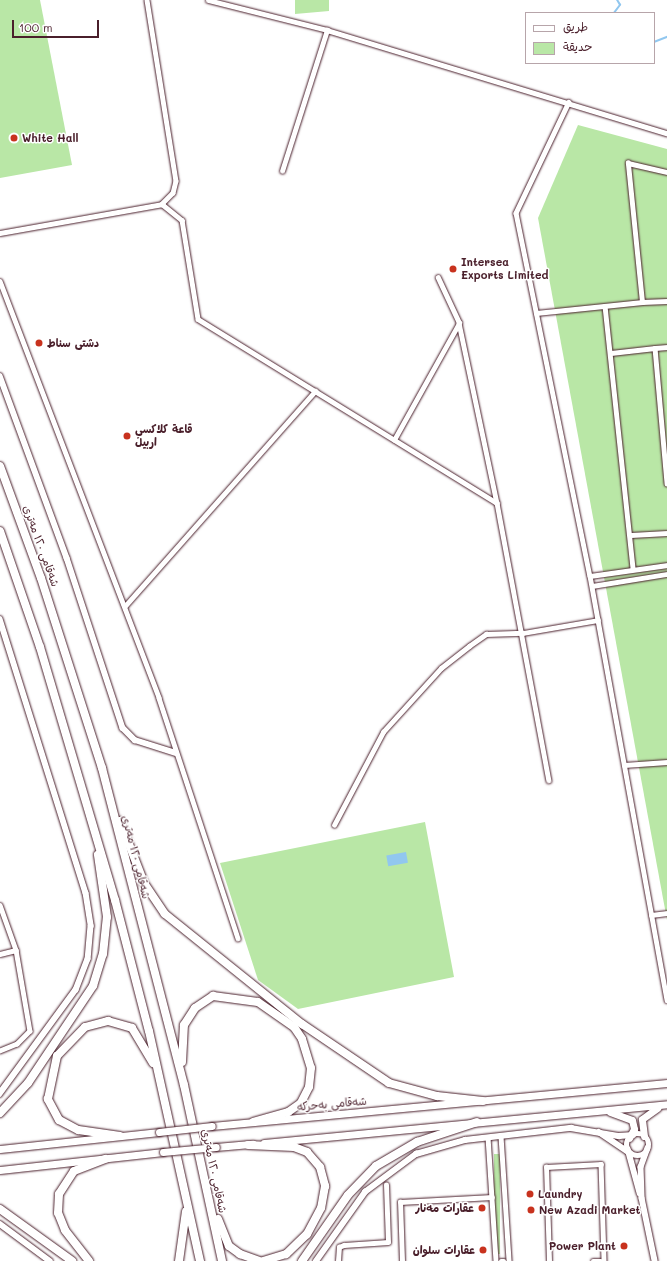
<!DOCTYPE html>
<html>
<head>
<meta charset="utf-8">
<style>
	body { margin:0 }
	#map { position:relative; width:667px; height:1261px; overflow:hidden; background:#fff; font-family:Mali,"Playpen Sans Arabic",sans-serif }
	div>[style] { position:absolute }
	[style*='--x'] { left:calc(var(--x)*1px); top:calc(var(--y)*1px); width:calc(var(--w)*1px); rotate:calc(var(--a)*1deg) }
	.green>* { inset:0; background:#b9e7a6; transform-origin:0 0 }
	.water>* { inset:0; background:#91c7ef; transform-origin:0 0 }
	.stream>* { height:1.5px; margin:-0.75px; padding:0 0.75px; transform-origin:0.75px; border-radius:0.75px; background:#91c7ef }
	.roads { filter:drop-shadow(0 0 1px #4a1f2b) drop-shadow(0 0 1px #4a1f2b) }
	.minor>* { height:4.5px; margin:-2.25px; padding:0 2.25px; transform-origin:2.25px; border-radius:2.25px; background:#fff }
	.tertiary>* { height:5.5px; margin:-2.75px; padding:0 2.75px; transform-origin:2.75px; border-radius:2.75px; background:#fff }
	.tertiary>.ring { margin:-2.75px; padding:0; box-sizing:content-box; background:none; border:5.5px solid #fff; border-radius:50% }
	.primary>* { height:7px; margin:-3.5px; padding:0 3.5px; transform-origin:3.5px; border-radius:3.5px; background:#fff }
	.motorway>* { height:8px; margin:-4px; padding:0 4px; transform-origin:4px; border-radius:4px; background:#fff }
	.bridges { filter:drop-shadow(0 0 1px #4a1f2b) drop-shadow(0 0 1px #4a1f2b) }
	.primary-bridge>* { height:7px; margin:-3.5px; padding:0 3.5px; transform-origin:3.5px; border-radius:3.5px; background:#fff }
	.dots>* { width:11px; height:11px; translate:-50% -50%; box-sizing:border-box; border:2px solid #fff; border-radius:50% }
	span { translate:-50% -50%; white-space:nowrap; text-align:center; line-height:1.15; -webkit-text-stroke:3px #fff; paint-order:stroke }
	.poi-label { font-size:11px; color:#4a1f2b; font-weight:700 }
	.left { translate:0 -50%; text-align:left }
	.right { translate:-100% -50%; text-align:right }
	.street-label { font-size:11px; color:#4a1f2b }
	.legend { position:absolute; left:525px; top:12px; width:130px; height:52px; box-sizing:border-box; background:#fff; border:1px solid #b7a5aa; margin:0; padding:5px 7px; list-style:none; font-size:12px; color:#4a1f2b }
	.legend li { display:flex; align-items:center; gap:8px; height:20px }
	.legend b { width:20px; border:1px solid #b7a5aa }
	.scale { position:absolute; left:12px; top:20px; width:87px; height:18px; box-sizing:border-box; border:2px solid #4a1f2b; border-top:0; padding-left:5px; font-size:12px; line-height:14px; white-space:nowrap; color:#4a1f2b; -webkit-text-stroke:3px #fff; paint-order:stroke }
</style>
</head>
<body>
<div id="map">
	<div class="green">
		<i style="clip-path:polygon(0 0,40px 0,72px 165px,0 178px)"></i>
		<i style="clip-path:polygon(295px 0,329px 0,329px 11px,295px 14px)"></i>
		<i style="clip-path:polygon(578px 125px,667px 149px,667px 920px,538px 218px)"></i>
		<i style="clip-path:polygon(425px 822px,454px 977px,298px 1009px,258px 980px,220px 863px)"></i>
		<i style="left:494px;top:1154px;width:6px;height:100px"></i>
	</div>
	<div class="water">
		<i style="left:406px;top:852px;width:11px;height:20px;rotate:80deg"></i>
	</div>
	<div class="stream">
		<i style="--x:614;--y:13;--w:10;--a:-53"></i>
		<i style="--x:620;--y:5;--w:6;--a:-121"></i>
		<i style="--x:654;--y:42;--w:14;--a:-21"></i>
	</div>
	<div class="roads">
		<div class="minor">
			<i style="--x:147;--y:0;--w:183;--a:80.9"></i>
			<i style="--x:176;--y:181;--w:12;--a:104"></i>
			<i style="--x:173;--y:193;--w:16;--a:135"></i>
			<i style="--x:162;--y:204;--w:26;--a:39"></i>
			<i style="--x:182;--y:220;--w:100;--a:80.8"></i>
			<i style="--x:198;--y:319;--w:351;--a:31.6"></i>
			<i style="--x:497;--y:503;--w:282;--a:79.4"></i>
			<i style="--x:208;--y:0;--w:123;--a:14.1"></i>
			<i style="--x:327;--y:30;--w:355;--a:16.9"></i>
			<i style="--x:569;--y:102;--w:123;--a:115.5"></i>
			<i style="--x:516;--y:213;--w:370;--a:78.5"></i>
			<i style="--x:590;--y:576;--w:431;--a:79.7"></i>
			<i style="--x:282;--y:171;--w:148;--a:-72.3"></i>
			<i style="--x:0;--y:233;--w:165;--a:-10.1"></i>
			<i style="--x:0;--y:281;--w:446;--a:69.1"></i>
			<i style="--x:159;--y:698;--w:253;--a:71.8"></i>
			<i style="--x:642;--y:302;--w:25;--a:-2"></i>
			<i style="--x:605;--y:306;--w:264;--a:83.9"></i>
			<i style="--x:536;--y:313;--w:107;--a:-5.9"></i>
			<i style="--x:642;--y:302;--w:140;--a:-95.8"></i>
			<i style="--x:628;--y:163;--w:40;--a:13"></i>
			<i style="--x:459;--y:323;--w:184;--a:78.1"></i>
			<i style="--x:655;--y:348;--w:12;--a:-5"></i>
			<i style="--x:611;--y:353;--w:44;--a:-6.5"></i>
			<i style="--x:655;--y:348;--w:136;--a:84.9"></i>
			<i style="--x:394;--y:440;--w:134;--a:-60.9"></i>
			<i style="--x:459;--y:323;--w:50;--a:-115"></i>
			<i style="--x:631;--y:535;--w:36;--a:-3"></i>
			<i style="--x:590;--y:576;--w:78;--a:-8.1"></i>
			<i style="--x:592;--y:586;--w:76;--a:-9.1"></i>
			<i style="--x:125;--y:606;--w:287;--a:-48.5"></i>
			<i style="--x:624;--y:765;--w:43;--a:-4"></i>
			<i style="--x:334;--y:825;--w:105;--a:-62.2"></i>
			<i style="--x:383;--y:732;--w:86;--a:-47.8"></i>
			<i style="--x:441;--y:668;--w:36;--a:-38"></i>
			<i style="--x:469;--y:646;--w:21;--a:-35"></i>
			<i style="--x:486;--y:634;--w:37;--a:-2"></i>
			<i style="--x:523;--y:633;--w:76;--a:-9.8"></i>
			<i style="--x:0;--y:905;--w:48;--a:70.4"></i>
			<i style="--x:16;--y:950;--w:82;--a:80.2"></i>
			<i style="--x:30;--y:1031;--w:18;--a:135"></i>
			<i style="--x:17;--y:1044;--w:18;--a:158"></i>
			<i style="--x:651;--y:915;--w:16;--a:-7"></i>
			<i style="--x:0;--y:954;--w:16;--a:-14"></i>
			<i style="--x:501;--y:1136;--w:125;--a:86.3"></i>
			<i style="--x:488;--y:1137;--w:124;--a:86.3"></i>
			<i style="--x:338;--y:1261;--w:14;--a:-86"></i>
			<i style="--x:339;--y:1247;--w:5;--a:-22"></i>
			<i style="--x:344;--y:1245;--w:44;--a:-3.9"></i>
			<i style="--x:388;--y:1242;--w:57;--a:-92"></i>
			<i style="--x:402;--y:1261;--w:59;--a:-91.9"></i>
			<i style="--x:400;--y:1202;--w:92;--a:-3.1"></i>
			<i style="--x:501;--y:1261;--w:3;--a:0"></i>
			<i style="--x:549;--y:1261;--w:94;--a:-91.8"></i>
			<i style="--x:546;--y:1167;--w:55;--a:-3.1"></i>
			<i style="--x:601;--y:1164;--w:97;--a:88.2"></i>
			<i style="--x:593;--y:1261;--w:8;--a:0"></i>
		</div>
		<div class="tertiary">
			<i style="--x:0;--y:376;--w:194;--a:69.8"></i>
			<i style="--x:67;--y:558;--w:179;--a:71.8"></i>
			<i style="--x:123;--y:728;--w:17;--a:45"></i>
			<i style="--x:135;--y:740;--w:43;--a:17.6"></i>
			<i style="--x:0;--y:619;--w:287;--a:72.6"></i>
			<i style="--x:86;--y:893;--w:33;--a:81"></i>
			<i style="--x:91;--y:926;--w:33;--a:95"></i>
			<i style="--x:88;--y:959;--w:33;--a:111"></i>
			<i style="--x:76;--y:990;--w:129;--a:126.2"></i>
			<i style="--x:599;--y:1132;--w:37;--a:34"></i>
			<i class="ring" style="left:627px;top:1134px;width:16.5px;height:16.5px"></i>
			<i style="--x:648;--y:1148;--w:20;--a:110"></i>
			<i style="--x:641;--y:1167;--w:31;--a:88"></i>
			<i style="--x:642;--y:1198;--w:64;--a:78.3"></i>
			<i style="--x:628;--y:1149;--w:46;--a:74.7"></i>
			<i style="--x:0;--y:1224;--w:62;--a:36.5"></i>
			<i style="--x:316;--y:1261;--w:85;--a:-54.6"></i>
			<i style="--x:365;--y:1192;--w:64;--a:-36.7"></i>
			<i style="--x:416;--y:1154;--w:51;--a:-15.9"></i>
			<i style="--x:465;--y:1140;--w:107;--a:-6.5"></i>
			<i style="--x:571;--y:1128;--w:49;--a:9.5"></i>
			<i style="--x:619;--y:1136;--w:14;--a:-4"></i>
		</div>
		<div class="primary">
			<i style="--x:610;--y:1112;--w:23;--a:20"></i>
			<i style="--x:632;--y:1120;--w:9;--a:77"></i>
			<i style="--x:634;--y:1129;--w:10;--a:119"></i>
			<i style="--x:212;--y:1126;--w:457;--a:-5.4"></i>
			<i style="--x:644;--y:1136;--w:17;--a:-97"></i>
			<i style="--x:642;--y:1119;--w:19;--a:-36"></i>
			<i style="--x:264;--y:1143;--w:405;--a:-5.5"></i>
			<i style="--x:216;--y:1147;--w:37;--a:-5"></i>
			<i style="--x:0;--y:1149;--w:160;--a:-6.1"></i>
			<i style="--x:0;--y:1170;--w:164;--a:-6.3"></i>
		</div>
		<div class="motorway">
			<i style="--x:0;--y:466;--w:119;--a:69.9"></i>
			<i style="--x:41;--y:578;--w:200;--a:72.2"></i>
			<i style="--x:102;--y:768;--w:327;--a:75.5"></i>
			<i style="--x:184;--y:1085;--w:180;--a:77.8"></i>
			<i style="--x:0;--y:531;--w:123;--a:71"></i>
			<i style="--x:40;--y:647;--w:264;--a:73.5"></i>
			<i style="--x:115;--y:900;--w:135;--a:75.5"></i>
			<i style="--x:149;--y:1031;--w:236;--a:77.5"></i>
			<i style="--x:120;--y:821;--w:66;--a:68.8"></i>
			<i style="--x:144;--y:883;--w:37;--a:56"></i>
			<i style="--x:165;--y:914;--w:176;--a:38.8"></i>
			<i style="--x:302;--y:1024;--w:105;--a:34.1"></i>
			<i style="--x:389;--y:1083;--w:50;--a:15.2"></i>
			<i style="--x:437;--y:1096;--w:46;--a:6.2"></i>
			<i style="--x:182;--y:1062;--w:37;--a:-87"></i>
			<i style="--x:184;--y:1025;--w:20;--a:-57"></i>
			<i style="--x:195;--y:1008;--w:22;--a:-34"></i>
			<i style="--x:213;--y:996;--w:45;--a:7.6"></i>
			<i style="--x:258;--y:1002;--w:44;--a:34.8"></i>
			<i style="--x:294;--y:1027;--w:14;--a:56"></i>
			<i style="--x:302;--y:1039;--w:30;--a:73"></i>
			<i style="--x:311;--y:1068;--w:19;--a:96"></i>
			<i style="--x:309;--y:1087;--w:18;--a:117"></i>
			<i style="--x:301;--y:1103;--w:16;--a:145"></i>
			<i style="--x:288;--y:1112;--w:36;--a:164"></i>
			<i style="--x:0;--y:1113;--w:41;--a:-47"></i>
			<i style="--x:28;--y:1083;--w:117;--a:-56.2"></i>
			<i style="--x:93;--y:986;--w:34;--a:-73"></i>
			<i style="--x:103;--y:954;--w:37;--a:-84"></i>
			<i style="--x:107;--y:917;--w:63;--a:-98.3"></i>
			<i style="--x:120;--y:1136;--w:42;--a:-171.9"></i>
			<i style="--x:78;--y:1130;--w:21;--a:-152"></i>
			<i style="--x:59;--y:1120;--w:24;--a:-118"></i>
			<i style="--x:48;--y:1099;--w:44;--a:-78.2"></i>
			<i style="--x:57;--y:1056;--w:40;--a:-46"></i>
			<i style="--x:85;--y:1027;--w:24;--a:-15"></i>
			<i style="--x:108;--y:1021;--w:25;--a:16"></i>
			<i style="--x:132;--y:1028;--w:41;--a:59"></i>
			<i style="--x:248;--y:1145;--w:46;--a:2.5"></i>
			<i style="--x:294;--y:1147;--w:14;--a:21"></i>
			<i style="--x:307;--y:1152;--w:20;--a:49"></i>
			<i style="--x:320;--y:1167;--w:20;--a:75"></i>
			<i style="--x:325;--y:1186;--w:22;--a:100"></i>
			<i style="--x:321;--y:1208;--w:30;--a:118"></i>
			<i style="--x:307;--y:1234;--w:29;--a:136"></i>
			<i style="--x:286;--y:1254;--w:24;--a:163"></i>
			<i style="--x:0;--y:1209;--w:89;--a:35.8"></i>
			<i style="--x:218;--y:1219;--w:29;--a:68"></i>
			<i style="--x:229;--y:1246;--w:14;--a:36"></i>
			<i style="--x:240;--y:1254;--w:20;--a:20"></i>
			<i style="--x:89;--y:1261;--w:39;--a:-128"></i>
			<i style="--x:65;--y:1230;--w:18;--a:-112"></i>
			<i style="--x:58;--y:1213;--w:19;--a:-87"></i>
			<i style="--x:59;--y:1194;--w:27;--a:-57"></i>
			<i style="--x:74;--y:1171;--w:34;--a:-21"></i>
			<i style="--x:179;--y:1261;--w:50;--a:-82"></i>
			<i style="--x:302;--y:1261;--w:80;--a:-55.1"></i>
			<i style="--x:348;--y:1195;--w:40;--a:-46"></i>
			<i style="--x:376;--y:1166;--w:48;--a:-30.3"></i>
			<i style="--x:417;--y:1142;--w:63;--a:-18.4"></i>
		</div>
	</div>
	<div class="bridges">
		<div class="primary-bridge">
			<i style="--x:159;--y:1132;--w:53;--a:-6.5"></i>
			<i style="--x:163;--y:1152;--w:53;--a:-5.4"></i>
		</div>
	</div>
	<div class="dots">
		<i style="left:14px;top:138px;background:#c8321e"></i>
		<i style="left:453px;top:269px;background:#c8321e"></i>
		<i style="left:39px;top:343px;background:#c8321e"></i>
		<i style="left:127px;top:436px;background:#c8321e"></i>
		<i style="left:530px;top:1194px;background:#c8321e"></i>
		<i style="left:482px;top:1208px;background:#c8321e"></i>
		<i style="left:531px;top:1210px;background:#c8321e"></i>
		<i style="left:624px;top:1246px;background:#c8321e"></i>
		<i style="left:483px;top:1250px;background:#c8321e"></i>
	</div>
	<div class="poi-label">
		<span class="left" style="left:22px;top:138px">White Hall</span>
		<span class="left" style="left:461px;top:269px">Intersea<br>Exports Limited</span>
		<span class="left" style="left:47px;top:343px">دشتی سناط</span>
		<span class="left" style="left:135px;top:436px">قاعة كلاكسي<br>اربيل</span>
		<span class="left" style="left:538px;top:1194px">Laundry</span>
		<span class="right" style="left:474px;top:1208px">عقارات مەنار</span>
		<span class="left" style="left:539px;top:1210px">New Azadi Market</span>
		<span class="right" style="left:616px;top:1246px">Power Plant</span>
		<span class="right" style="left:475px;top:1250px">عقارات سلوان</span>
	</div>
	<div class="street-label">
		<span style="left:41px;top:546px;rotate:70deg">شەقامی ١٢٠ مەتری</span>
		<span style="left:136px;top:857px;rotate:76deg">شەقامی ١٢٠ مەتری</span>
		<span style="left:332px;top:1104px;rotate:-5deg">شەقامی بەحرکە</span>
		<span style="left:214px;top:1171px;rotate:78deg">شەقامی ١٢٠ مەتری</span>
	</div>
	<ul class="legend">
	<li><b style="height:5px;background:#fff"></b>طريق</li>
	<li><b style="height:11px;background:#b9e7a6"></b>حديقة</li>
	</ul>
	<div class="scale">100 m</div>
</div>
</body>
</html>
